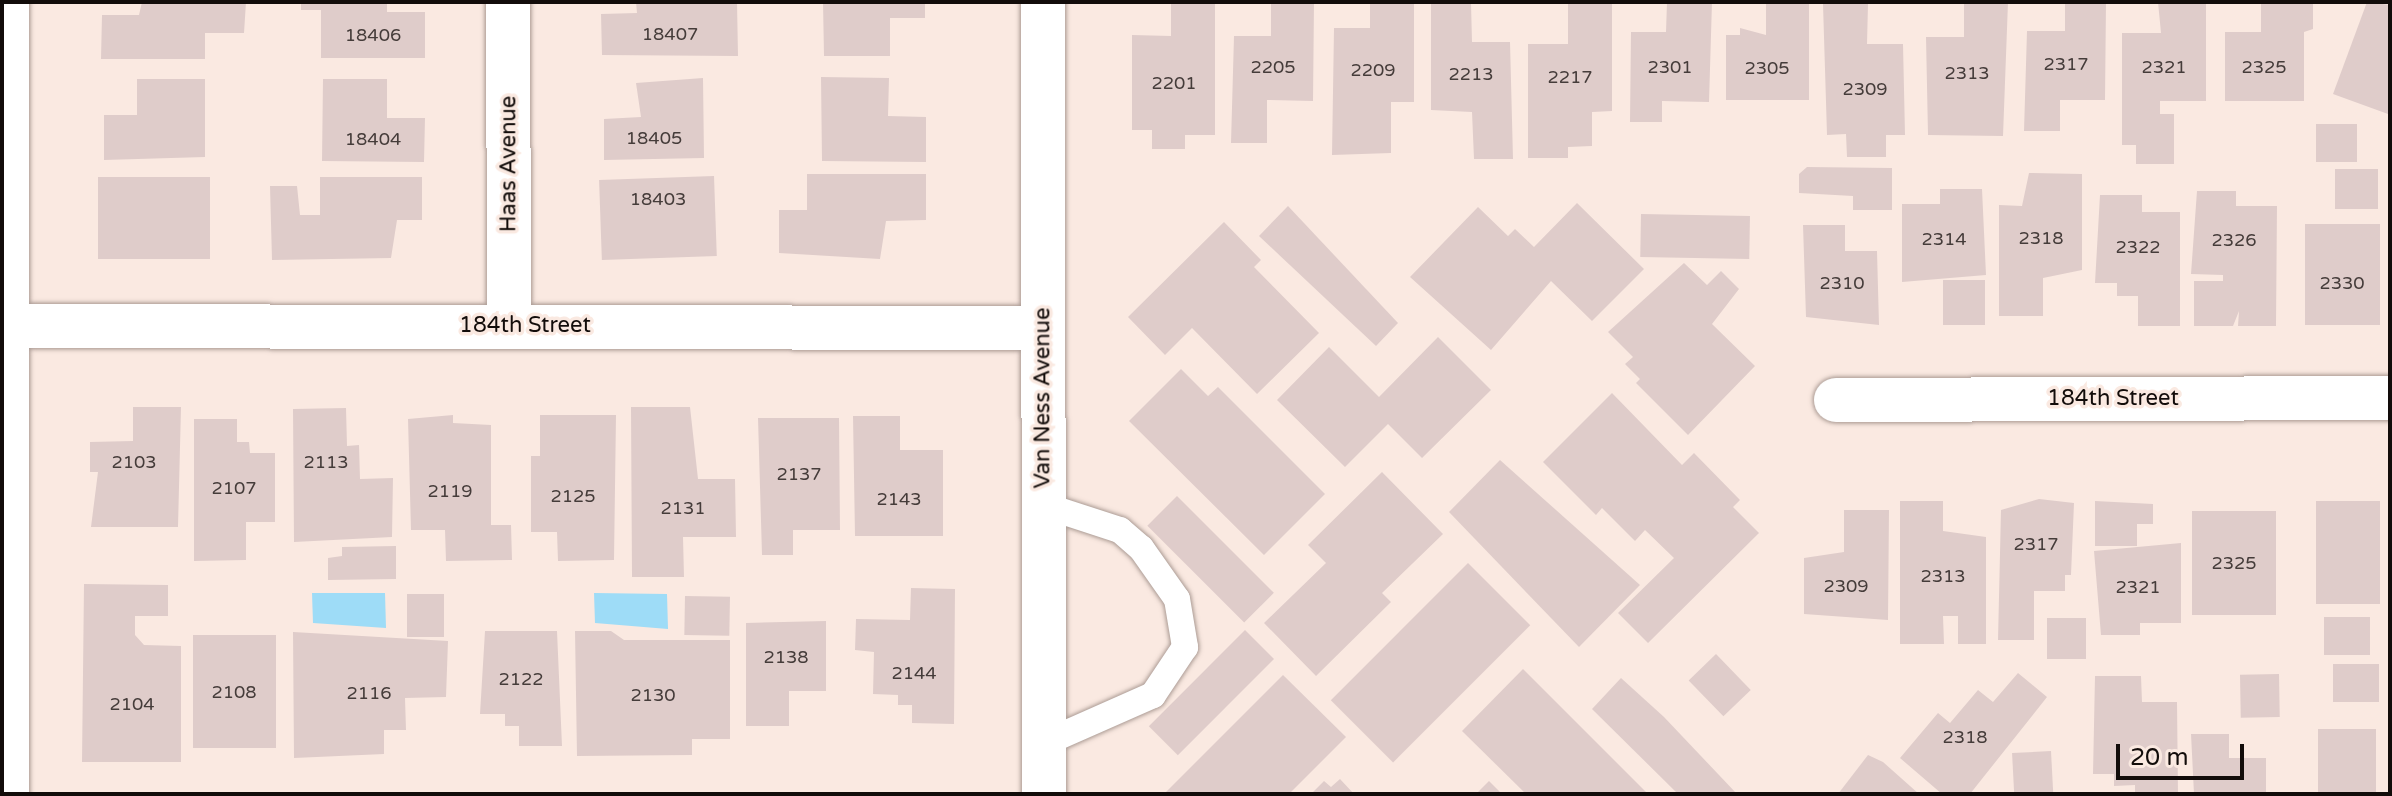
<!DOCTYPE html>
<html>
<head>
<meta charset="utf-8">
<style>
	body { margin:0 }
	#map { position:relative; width:2392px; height:796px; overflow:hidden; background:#fae9e1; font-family:"Varela Round",sans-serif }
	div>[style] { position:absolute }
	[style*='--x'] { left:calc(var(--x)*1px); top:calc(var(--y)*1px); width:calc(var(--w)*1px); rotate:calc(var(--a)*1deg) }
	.water>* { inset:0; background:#9edcf7 }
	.building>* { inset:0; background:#dfccca; transform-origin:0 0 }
	.roads { filter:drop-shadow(0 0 2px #ac9c95) drop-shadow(0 0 2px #ac9c95) }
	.lane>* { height:26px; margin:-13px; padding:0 13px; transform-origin:13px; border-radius:13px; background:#fff }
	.street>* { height:44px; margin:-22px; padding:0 22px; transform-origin:22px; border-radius:22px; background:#fff }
	.secondary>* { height:44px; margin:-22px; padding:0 22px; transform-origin:22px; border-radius:22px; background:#fff }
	span { translate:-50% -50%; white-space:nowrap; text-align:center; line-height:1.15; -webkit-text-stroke:7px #fae9e1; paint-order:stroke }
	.number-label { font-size:18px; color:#453c3a }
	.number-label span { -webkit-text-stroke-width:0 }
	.street-label { font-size:22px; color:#120c0a }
	.frame { position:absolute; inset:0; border:4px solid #120c0a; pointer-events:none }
	.scale { position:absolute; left:2116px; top:744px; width:128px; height:36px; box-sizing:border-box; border:4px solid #120c0a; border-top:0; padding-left:10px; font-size:24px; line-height:28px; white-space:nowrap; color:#120c0a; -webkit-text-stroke:6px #fae9e1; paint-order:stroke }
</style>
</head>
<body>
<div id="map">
	<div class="water">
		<i style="clip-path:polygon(312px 593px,385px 593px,386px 628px,313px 623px)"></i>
		<i style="clip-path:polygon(594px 593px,667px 594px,668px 629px,595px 623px)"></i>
	</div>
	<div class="building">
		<i style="clip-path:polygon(142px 2px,246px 2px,244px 33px,205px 33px,205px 59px,101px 59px,102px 15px,139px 15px)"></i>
		<i style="clip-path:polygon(301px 2px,387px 2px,387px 12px,425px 12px,425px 58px,321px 58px,321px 10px,301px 10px)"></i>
		<i style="clip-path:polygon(636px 2px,737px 2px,738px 56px,602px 55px,601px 14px,637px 13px)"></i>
		<i style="clip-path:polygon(823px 2px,925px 2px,925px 18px,890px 18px,890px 56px,824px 56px)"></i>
		<i style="clip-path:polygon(1171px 2px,1215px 2px,1215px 135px,1185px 135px,1185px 149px,1152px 149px,1152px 130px,1132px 130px,1132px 35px,1171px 36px)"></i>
		<i style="clip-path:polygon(1271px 2px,1314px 2px,1313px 101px,1267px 100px,1267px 143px,1231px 143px,1234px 36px,1271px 36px)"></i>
		<i style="clip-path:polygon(1370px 2px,1414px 2px,1414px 102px,1391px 102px,1391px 153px,1332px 155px,1334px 28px,1370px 28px)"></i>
		<i style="clip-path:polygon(1612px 2px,1612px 111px,1592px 112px,1592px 146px,1568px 147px,1568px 158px,1528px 158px,1528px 44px,1568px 44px,1568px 3px)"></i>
		<i style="clip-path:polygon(1667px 2px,1712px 2px,1709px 102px,1662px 101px,1662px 122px,1630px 122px,1631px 32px,1666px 32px)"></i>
		<i style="clip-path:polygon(1766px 2px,1809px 2px,1809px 100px,1726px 100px,1726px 35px,1740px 35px,1740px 28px,1766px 35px)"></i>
		<i style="clip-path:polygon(1964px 2px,2008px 2px,2003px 136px,1928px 135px,1926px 37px,1964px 37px)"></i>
		<i style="clip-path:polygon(2065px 2px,2106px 2px,2105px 100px,2060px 100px,2060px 131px,2024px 131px,2027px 31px,2065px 31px)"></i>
		<i style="clip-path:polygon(2158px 2px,2206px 2px,2206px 101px,2160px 101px,2160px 114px,2174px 114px,2174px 164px,2136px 164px,2136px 145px,2122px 145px,2122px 33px,2161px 33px)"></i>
		<i style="clip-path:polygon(2261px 2px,2313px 2px,2313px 29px,2304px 32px,2304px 101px,2225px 101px,2225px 32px,2261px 32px)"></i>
		<i style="clip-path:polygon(2367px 2px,2390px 5px,2388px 114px,2333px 94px)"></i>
		<i style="clip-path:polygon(1431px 3px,1471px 3px,1472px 42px,1510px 42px,1513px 159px,1474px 159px,1472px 112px,1431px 110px)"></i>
		<i style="clip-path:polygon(1823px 4px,1868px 4px,1867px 44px,1903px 44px,1905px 135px,1886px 135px,1886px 157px,1847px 157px,1846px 134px,1827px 135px)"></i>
		<i style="clip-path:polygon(821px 77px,889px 78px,888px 116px,926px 117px,926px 162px,822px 161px)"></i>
		<i style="clip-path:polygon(703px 78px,704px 158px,604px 160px,604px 119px,641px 117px,636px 83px)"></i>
		<i style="clip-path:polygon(137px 79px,205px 79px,205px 157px,104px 160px,104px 115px,137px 115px)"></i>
		<i style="clip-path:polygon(323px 79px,387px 79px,387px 118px,425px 118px,424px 162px,322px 161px)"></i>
		<i style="left:2316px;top:124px;width:41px;height:38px"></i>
		<i style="clip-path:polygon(1807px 167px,1892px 168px,1892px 210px,1853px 210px,1853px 196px,1799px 193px,1799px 174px)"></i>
		<i style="left:2335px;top:169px;width:43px;height:40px"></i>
		<i style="clip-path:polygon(2029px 173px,2082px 174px,2082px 270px,2043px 278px,2043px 316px,1999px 316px,1999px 205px,2022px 206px)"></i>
		<i style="clip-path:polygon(807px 174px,926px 174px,926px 220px,886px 221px,880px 259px,779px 253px,779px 210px,807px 210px)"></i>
		<i style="left:714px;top:176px;width:80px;height:115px;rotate:88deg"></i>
		<i style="left:98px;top:177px;width:112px;height:82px"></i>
		<i style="clip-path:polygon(320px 177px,422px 177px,422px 220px,397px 220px,391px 258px,272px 260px,270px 186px,297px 186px,300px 215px,320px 215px)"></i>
		<i style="clip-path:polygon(1940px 189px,1982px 189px,1986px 275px,1902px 282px,1902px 204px,1940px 204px)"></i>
		<i style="clip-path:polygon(2197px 191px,2236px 191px,2236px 206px,2277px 206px,2276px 326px,2238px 326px,2239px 311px,2233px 326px,2194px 326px,2194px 281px,2223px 281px,2223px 275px,2191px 274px)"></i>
		<i style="clip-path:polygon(2100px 195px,2142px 195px,2142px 212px,2180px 212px,2180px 326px,2138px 326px,2138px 296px,2117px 296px,2117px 283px,2095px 283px)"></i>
		<i style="clip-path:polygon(1577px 203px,1644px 269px,1592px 321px,1551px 281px,1491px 350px,1410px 277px,1478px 207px,1508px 236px,1515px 229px,1534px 247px)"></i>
		<i style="clip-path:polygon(1288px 206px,1398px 323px,1376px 346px,1259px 236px)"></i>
		<i style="left:1641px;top:214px;width:109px;height:43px;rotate:1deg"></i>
		<i style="clip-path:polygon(1224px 222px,1261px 260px,1254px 267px,1319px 333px,1257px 394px,1192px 328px,1165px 355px,1128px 317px)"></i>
		<i style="left:2305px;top:224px;width:75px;height:101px"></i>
		<i style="clip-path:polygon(1803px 225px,1845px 225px,1845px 251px,1877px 251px,1879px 325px,1806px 317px)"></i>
		<i style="clip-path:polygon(1684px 263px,1707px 285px,1721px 271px,1739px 289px,1712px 324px,1755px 366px,1688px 435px,1636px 383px,1640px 379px,1625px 364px,1633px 357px,1608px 332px)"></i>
		<i style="left:1943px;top:280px;width:42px;height:45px"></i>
		<i style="clip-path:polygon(1438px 337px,1491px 390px,1422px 458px,1388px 424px,1345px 467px,1277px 400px,1329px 347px,1379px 397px)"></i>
		<i style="clip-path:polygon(1181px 369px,1208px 396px,1218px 387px,1325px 494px,1264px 555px,1129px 421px)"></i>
		<i style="clip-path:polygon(1612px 393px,1682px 465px,1694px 453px,1740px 500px,1733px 507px,1759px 533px,1648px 643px,1618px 613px,1674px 558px,1645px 530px,1635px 541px,1602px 508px,1596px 515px,1543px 462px)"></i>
		<i style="clip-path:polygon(133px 407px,181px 407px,178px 527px,91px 527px,98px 472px,90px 472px,90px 442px,133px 441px)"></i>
		<i style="clip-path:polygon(631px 407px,690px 407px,698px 479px,735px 479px,736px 537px,683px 537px,684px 577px,632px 577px)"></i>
		<i style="clip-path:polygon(346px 408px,347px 446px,359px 445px,360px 479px,393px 478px,392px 537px,294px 542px,293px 409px)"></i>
		<i style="clip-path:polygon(453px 415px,453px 423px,491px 425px,491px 525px,511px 525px,512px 560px,446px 561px,445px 530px,411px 530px,408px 419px)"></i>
		<i style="clip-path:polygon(540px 415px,616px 415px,614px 560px,558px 561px,557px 532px,531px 532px,531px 456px,540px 456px)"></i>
		<i style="clip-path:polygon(853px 416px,900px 416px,900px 450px,943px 450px,943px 536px,855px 536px)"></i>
		<i style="clip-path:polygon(758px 418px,839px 418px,840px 530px,793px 530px,793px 555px,762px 555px)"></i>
		<i style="clip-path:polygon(194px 419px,237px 419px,237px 442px,249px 442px,250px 453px,275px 453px,275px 522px,246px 522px,246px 560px,194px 561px)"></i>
		<i style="clip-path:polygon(1500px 460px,1640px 585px,1579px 647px,1449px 512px)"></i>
		<i style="clip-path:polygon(1382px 472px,1443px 534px,1382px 593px,1391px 602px,1316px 676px,1264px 623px,1326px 563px,1308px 545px)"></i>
		<i style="left:1177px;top:496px;width:137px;height:42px;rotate:45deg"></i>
		<i style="clip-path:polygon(2039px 499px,2074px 503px,2071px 575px,2065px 575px,2065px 591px,2034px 591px,2034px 640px,1998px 640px,2001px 510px)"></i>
		<i style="clip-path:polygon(1900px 501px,1943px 501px,1943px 531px,1986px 537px,1986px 644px,1958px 644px,1958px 616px,1943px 616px,1944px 644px,1900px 644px)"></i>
		<i style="clip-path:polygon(2095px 501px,2153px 504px,2153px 524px,2137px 524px,2137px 546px,2095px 546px)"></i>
		<i style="left:2316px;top:501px;width:64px;height:103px"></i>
		<i style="clip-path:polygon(1844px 510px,1889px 510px,1888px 620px,1804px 614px,1804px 558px,1844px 552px)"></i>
		<i style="left:2192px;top:511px;width:84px;height:104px"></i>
		<i style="clip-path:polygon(2181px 543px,2181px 623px,2140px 623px,2140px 635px,2101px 635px,2094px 551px)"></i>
		<i style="clip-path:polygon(396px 546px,396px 579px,328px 580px,328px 558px,342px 556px,342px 547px)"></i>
		<i style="left:1468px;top:563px;width:88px;height:194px;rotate:45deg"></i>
		<i style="clip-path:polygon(84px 584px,168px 585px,168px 616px,135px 616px,135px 635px,144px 645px,181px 646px,181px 762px,82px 762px)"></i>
		<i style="clip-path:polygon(911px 588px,955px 589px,954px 724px,912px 723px,912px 705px,898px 705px,898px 695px,873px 694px,874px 652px,855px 650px,856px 619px,910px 620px)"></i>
		<i style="left:407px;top:594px;width:37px;height:43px"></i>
		<i style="left:685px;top:596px;width:45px;height:39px;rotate:1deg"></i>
		<i style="left:2324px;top:617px;width:46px;height:38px"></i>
		<i style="left:2047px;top:618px;width:39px;height:41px"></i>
		<i style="clip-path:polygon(826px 621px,826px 691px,789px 691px,789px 726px,746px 726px,746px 623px)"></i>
		<i style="left:1245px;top:630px;width:41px;height:136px;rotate:45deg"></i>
		<i style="clip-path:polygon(485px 631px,557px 631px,562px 746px,519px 746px,519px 726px,505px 726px,505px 714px,480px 714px)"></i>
		<i style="clip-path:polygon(575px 631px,611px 631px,624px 640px,730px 640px,730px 739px,692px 739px,692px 755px,577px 756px)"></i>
		<i style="clip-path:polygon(293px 632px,448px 641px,446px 697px,405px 698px,406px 730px,384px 730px,384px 754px,294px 758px)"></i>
		<i style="left:193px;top:635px;width:83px;height:113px"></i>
		<i style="left:1716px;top:654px;width:50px;height:38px;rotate:46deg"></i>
		<i style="left:2333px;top:664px;width:46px;height:38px"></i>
		<i style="clip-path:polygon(1523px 669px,1648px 794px,1526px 794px,1462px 731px)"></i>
		<i style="clip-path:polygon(2018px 673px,2047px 697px,1970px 794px,1942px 794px,1900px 758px,1938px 713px,1950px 723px,1978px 690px,1993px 702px)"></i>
		<i style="left:2279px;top:674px;width:43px;height:39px;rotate:89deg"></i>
		<i style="clip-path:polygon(1283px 675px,1346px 737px,1289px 794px,1164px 794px)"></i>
		<i style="clip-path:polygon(2095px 676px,2141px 676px,2142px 702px,2177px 702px,2178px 794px,2135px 794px,2135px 785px,2114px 786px,2114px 774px,2093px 774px)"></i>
		<i style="clip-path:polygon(1621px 678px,1664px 717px,1737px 794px,1678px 794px,1592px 709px)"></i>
		<i style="left:2318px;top:729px;width:58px;height:65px"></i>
		<i style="clip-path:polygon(2191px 734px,2229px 734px,2229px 758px,2266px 758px,2266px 794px,2194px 794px)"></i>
		<i style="left:2051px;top:751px;width:43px;height:39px;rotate:87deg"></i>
		<i style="clip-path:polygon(1868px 755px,1883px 762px,1919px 794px,1838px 794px)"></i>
		<i style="clip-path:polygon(1340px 779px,1354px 794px,1311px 794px,1324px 781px,1331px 787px)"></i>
		<i style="clip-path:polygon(1489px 781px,1502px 794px,1476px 794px)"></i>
	</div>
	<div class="roads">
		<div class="lane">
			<i style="--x:1043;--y:505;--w:81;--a:18"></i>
			<i style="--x:1120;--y:530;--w:28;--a:41"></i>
			<i style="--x:1141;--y:548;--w:62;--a:54.8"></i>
			<i style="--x:1177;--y:599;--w:49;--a:80.5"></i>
			<i style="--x:1185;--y:647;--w:58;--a:123.7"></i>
			<i style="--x:1153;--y:695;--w:119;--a:156.2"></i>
		</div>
		<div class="street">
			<i style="--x:508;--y:2;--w:323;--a:89.8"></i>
			<i style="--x:7;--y:326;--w:1036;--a:0.11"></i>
			<i style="--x:1836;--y:400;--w:554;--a:-0.21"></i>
			<i style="--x:7;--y:794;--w:792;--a:-90"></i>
		</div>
		<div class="secondary">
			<i style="--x:1043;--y:2;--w:792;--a:89.93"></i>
		</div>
	</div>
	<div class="number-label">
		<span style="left:670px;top:34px">18407</span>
		<span style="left:373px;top:35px">18406</span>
		<span style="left:2066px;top:64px">2317</span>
		<span style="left:1273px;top:67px">2205</span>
		<span style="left:1670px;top:67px">2301</span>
		<span style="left:2164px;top:67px">2321</span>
		<span style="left:2264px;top:67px">2325</span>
		<span style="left:1767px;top:68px">2305</span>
		<span style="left:1373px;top:70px">2209</span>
		<span style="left:1967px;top:73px">2313</span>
		<span style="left:1471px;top:74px">2213</span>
		<span style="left:1570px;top:77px">2217</span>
		<span style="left:1174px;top:83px">2201</span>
		<span style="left:1865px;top:89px">2309</span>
		<span style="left:654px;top:138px">18405</span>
		<span style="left:373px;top:139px">18404</span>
		<span style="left:658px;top:199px">18403</span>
		<span style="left:2041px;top:238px">2318</span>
		<span style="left:1944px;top:239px">2314</span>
		<span style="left:2234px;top:240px">2326</span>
		<span style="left:2138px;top:247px">2322</span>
		<span style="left:1842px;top:283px">2310</span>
		<span style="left:2342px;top:283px">2330</span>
		<span style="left:134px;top:462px">2103</span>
		<span style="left:326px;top:462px">2113</span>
		<span style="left:799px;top:474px">2137</span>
		<span style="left:234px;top:488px">2107</span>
		<span style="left:450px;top:491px">2119</span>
		<span style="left:573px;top:496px">2125</span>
		<span style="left:899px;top:499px">2143</span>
		<span style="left:683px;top:508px">2131</span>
		<span style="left:2036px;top:544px">2317</span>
		<span style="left:2234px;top:563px">2325</span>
		<span style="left:1943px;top:576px">2313</span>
		<span style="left:1846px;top:586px">2309</span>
		<span style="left:2138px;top:587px">2321</span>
		<span style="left:786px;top:657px">2138</span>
		<span style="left:914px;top:673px">2144</span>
		<span style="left:521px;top:679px">2122</span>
		<span style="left:234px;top:692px">2108</span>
		<span style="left:369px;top:693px">2116</span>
		<span style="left:653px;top:695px">2130</span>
		<span style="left:132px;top:704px">2104</span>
		<span style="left:1965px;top:737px">2318</span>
	</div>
	<div class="street-label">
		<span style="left:509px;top:164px;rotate:-90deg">Haas Avenue</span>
		<span style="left:525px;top:326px">184th Street</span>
		<span style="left:1043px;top:398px;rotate:-90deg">Van Ness Avenue</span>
		<span style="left:2113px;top:399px">184th Street</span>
	</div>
	<div class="frame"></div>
	<div class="scale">20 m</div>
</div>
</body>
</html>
